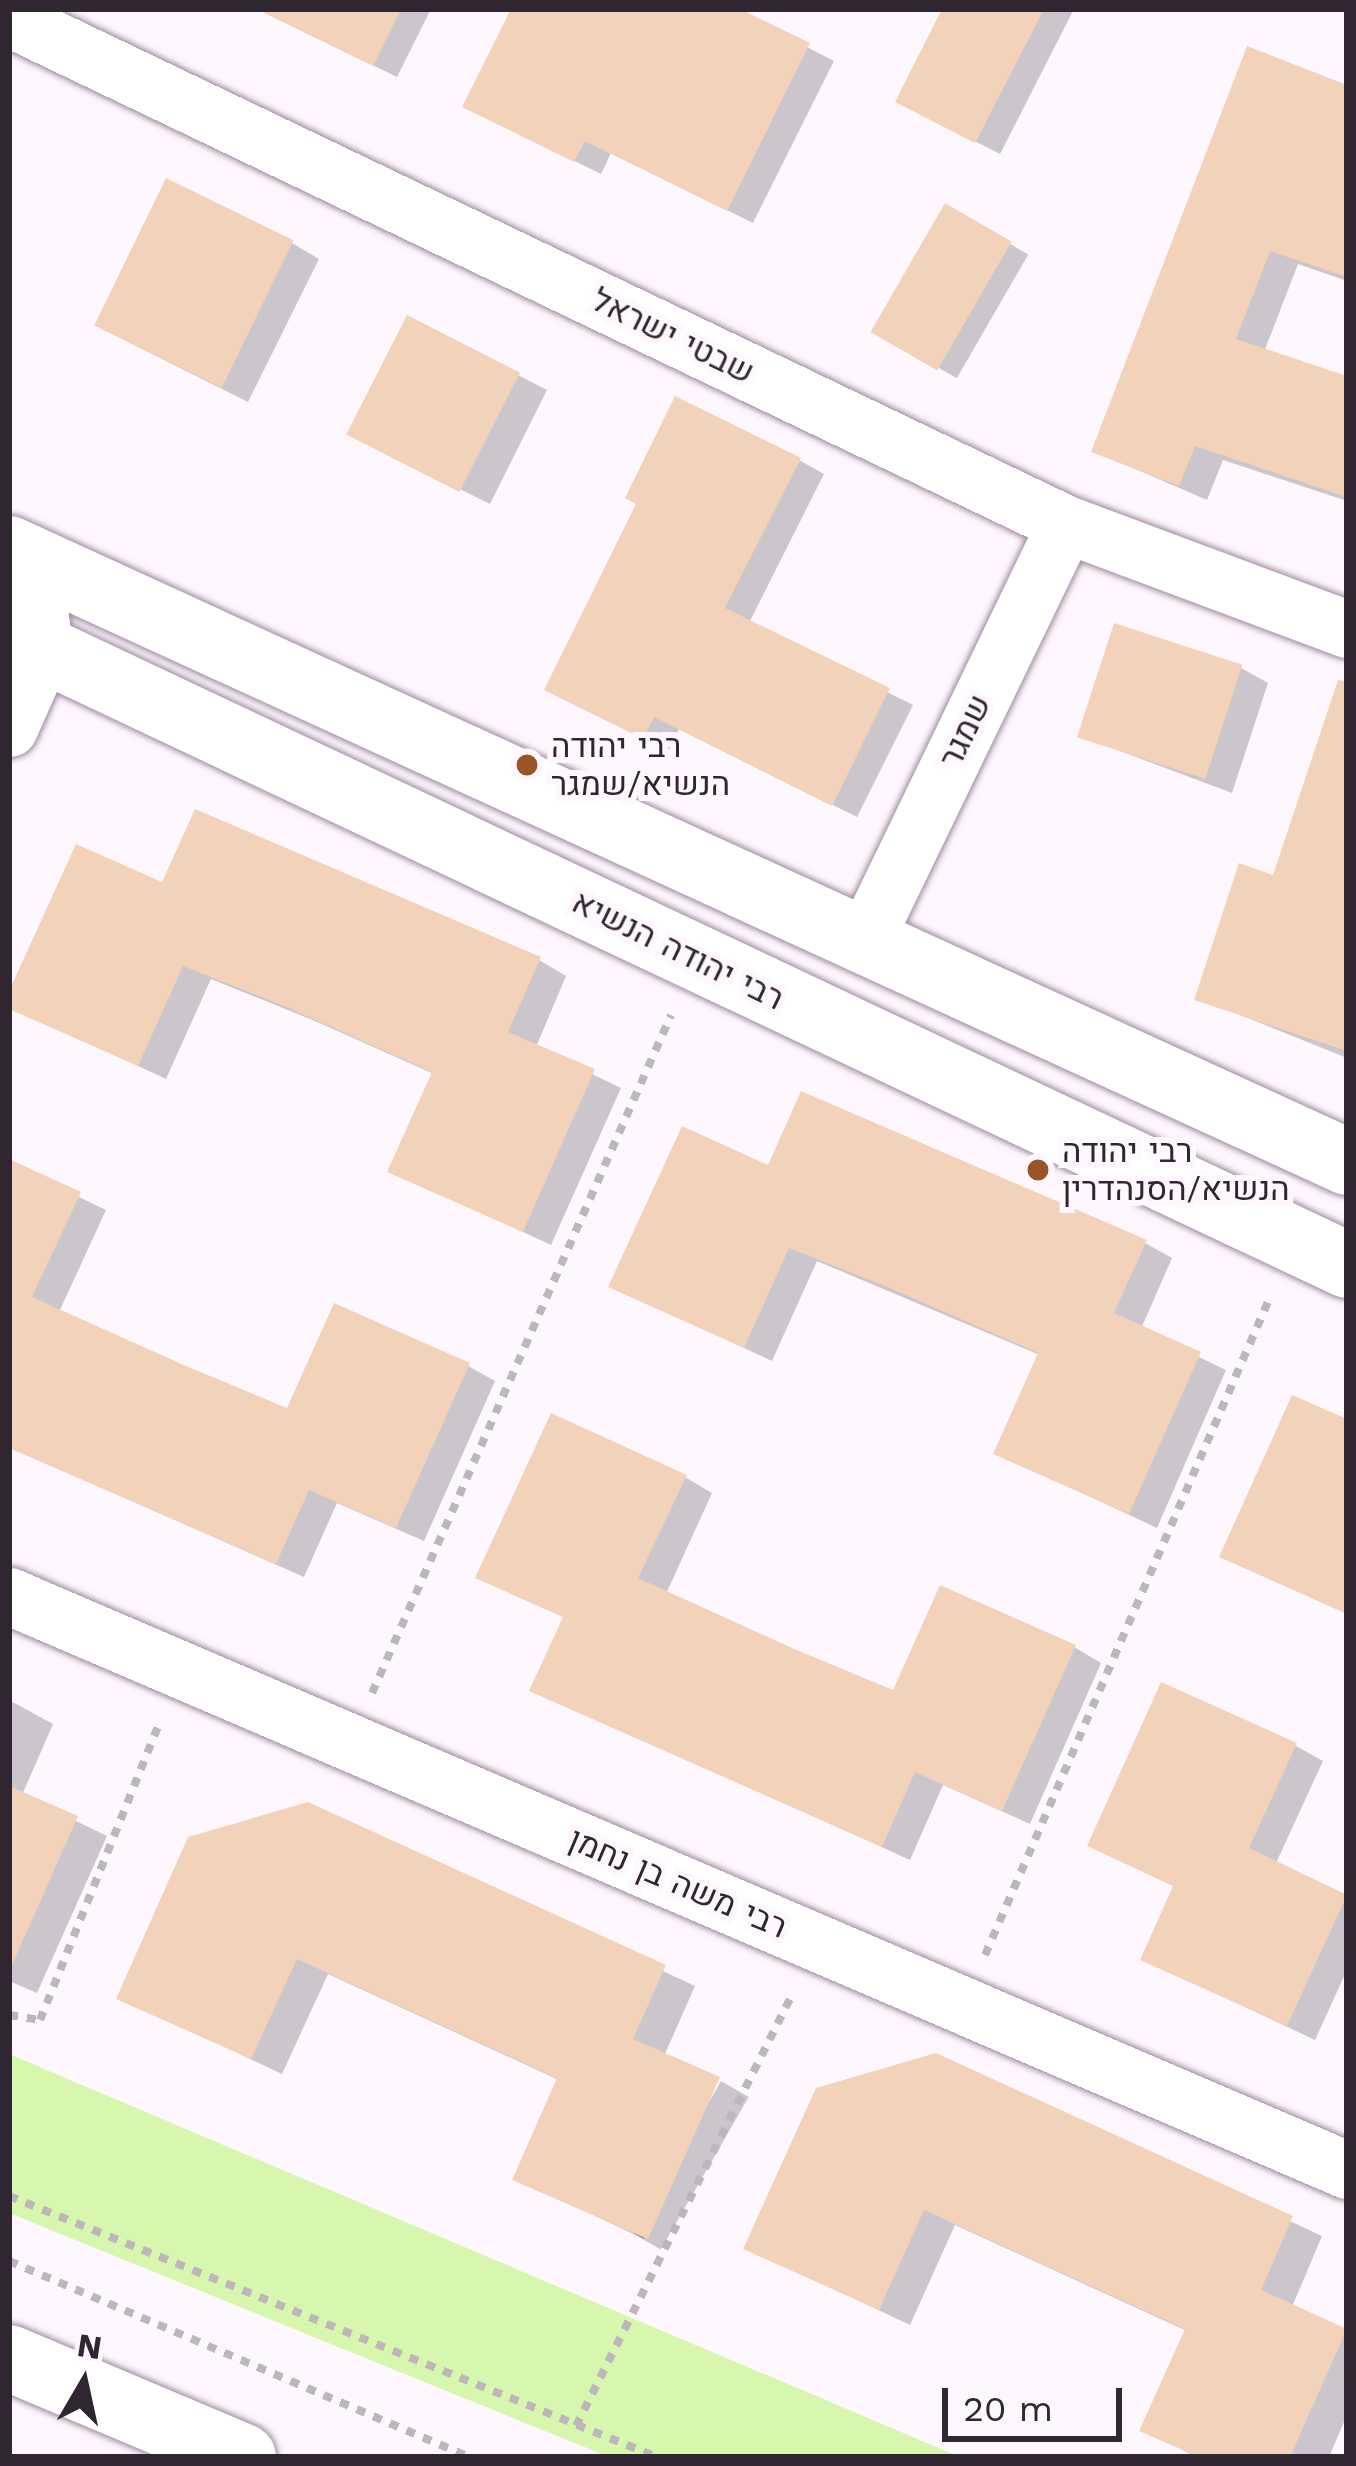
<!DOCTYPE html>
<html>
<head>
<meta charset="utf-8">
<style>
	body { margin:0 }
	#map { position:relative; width:1356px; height:2466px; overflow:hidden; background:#fef8fe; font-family:"Work Sans",Heebo,sans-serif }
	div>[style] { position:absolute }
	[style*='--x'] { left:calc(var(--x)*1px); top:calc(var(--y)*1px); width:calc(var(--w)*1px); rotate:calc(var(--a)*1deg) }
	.green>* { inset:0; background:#d7f7ae }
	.shadow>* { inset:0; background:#0003; transform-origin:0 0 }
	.building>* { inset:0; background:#f2d3b9; transform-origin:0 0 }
	.path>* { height:8px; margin-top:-4px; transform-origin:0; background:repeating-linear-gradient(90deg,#bdb6bd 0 9px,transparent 0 18px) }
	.roads { filter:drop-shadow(0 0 3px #a288a3) drop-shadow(0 0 3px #a288a3) }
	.minor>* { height:57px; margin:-28.5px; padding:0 28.5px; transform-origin:28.5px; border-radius:28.5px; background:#fff }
	.tertiary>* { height:66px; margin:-33px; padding:0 33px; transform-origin:33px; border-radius:33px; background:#fff }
	.secondary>* { height:66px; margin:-33px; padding:0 33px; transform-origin:33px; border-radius:33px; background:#fff }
	.dots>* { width:33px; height:33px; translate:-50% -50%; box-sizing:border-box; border:6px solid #fef8fe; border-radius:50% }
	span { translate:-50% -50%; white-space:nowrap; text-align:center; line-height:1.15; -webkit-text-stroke:12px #fef8fe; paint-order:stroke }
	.street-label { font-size:33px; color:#302631 }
	.poi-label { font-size:33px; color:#302631 }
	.left { translate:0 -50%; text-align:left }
	.frame { position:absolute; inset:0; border:12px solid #302631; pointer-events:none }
	.north { position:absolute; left:24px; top:2322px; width:120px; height:120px; -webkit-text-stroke:9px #fef8fe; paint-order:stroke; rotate:9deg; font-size:33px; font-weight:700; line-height:48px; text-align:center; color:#302631 }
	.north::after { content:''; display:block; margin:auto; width:42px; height:54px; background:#302631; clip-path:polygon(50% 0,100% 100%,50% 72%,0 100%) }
	.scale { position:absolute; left:942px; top:2388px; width:180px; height:54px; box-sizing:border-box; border:6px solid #302631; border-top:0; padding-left:15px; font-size:36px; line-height:42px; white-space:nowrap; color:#302631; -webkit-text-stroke:9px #fef8fe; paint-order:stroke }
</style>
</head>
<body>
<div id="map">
	<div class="green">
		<i style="clip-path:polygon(9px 2054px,960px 2457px,609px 2457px,9px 2213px)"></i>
	</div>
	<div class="shadow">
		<i style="clip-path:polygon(258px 9px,431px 9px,397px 77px)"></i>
		<i style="clip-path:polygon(514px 9px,733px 9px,834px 61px,753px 223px,611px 153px,601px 174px,492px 120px)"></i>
		<i style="clip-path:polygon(946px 9px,1074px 9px,1000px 154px,922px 114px)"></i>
		<i style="clip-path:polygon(1347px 90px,1347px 281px,1298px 264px,1264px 352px,1347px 379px,1347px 501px,1223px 460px,1207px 500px,1094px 451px)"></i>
		<i style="left:946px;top:207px;width:95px;height:143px;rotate:30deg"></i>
		<i style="clip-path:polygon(292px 243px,319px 259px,248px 402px,124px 340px)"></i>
		<i style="clip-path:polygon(408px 319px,547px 390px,490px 504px,379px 449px)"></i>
		<i style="clip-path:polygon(799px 460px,824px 474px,749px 623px,913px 705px,857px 817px,679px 729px,669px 750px,572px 703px,640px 503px)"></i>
		<i style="clip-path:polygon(1241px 668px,1268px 683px,1232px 793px,1080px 736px)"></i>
		<i style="clip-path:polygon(1347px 725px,1347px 1058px,1198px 998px,1275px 878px)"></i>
		<i style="clip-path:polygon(164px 886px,539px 960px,566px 976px,536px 1047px,621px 1088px,551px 1245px,391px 1171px,434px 1074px,315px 1021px,211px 979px,166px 1079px,9px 1006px,9px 999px)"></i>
		<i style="clip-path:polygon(9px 1163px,106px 1210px,59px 1312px,289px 1412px,468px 1366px,495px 1381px,424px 1541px,337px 1503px,304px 1577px,9px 1447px)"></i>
		<i style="clip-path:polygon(770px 1169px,1145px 1243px,1172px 1258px,1141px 1329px,1226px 1370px,1157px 1528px,997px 1453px,1040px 1355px,817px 1261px,772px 1361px,612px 1286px)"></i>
		<i style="clip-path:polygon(685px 1477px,712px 1493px,666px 1594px,895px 1694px,1074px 1647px,1101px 1663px,1030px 1824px,943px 1785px,910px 1860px,533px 1689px,566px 1618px,479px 1576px)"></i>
		<i style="clip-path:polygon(9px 1700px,53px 1724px,22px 1795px,107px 1836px,37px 1993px,9px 1981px)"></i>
		<i style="clip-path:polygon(1296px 1746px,1323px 1761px,1276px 1863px,1347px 1895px,1347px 1970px,1315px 2040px,1143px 1959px,1175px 1887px,1090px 1845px)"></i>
		<i style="clip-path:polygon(307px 1805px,695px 1986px,664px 2056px,716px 2079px,644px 2239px,515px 2178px,559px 2080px,328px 1974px,282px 2074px,119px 1997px)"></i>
		<i style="clip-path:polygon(935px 2056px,1322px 2236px,1292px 2307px,1347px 2331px,1347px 2415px,1329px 2457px,1196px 2457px,1143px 2429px,1187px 2331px,955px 2225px,910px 2325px,747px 2248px)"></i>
		<i style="left:721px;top:2081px;width:32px;height:176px;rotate:30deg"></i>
	</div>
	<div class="building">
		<i style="clip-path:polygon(256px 9px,401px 9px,373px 66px)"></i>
		<i style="clip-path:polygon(511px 9px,740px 9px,810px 43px,727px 211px,585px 141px,574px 162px,462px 107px)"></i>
		<i style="clip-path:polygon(942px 9px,1044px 9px,975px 143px,895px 102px)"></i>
		<i style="clip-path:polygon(1247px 46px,1347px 85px,1347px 277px,1270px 251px,1236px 339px,1347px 376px,1347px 497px,1195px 446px,1179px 486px,1091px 452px)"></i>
		<i style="left:166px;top:178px;width:142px;height:164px;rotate:26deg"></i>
		<i style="left:945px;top:203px;width:77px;height:149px;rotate:30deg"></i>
		<i style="left:407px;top:315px;width:127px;height:134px;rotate:27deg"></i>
		<i style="clip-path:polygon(675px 396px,801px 458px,725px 608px,890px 688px,832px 806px,654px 717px,643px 739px,544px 690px,636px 504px,625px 498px)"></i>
		<i style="left:1114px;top:623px;width:135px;height:120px;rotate:18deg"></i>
		<i style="clip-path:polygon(1338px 680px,1347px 681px,1347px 1051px,1194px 1000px,1239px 863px,1273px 875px)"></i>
		<i style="clip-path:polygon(195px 809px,541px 957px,508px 1032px,595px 1069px,523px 1232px,387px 1172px,432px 1072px,284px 1006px,183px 966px,138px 1066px,9px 1009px,9px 991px,76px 844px,162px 882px)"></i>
		<i style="clip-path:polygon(801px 1091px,1147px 1240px,1114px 1313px,1201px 1352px,1129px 1514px,993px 1454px,1038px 1353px,890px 1288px,789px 1248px,744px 1348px,608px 1287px,682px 1126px,768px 1165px)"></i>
		<i style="clip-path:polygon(9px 1159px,81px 1192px,32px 1297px,186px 1366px,287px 1408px,334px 1303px,470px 1363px,396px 1528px,309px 1490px,276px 1564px,9px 1448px)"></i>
		<i style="clip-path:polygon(1292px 1395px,1347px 1419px,1347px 1614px,1219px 1557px)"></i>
		<i style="clip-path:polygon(551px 1413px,687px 1475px,638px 1578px,792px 1648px,893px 1690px,940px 1585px,1076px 1645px,1002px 1811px,915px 1772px,882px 1847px,529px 1691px,563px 1617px,475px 1578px)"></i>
		<i style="clip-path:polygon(1161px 1682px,1297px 1743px,1249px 1848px,1347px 1895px,1287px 2026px,1140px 1960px,1173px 1886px,1087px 1846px)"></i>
		<i style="clip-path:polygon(9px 1786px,78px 1816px,9px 1972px)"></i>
		<i style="clip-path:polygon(308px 1802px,666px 1965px,633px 2039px,720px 2077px,648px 2239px,512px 2180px,557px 2078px,297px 1959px,251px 2059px,116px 1999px,188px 1837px)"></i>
		<i style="clip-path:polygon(936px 2053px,1293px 2216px,1261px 2290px,1347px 2329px,1290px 2457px,1199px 2457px,1139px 2431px,1185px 2329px,924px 2210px,879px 2310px,743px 2249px,816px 2088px)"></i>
	</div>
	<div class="path">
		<i style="--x:372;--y:1693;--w:741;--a:-66.2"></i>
		<i style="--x:985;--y:1955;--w:717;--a:-66.58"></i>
		<i style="--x:9;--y:2015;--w:31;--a:9"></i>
		<i style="--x:40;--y:2020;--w:322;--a:-68.1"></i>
		<i style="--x:9;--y:2196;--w:699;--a:21.94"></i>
		<i style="--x:9;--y:2261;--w:500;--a:23.08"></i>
		<i style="--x:576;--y:2426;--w:484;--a:-63.4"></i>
	</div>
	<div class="roads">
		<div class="minor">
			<i style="--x:9;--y:18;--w:1172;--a:25.58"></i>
			<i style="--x:1066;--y:524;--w:300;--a:20.5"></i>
			<i style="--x:9;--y:728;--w:86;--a:-66.1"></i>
			<i style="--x:44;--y:649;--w:90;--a:-97"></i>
			<i style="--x:865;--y:939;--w:461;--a:-64.2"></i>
			<i style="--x:9;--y:1596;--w:1456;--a:23.22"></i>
		</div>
		<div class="tertiary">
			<i style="--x:9;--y:549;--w:1472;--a:24.61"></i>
			<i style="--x:9;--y:633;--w:1480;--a:25.28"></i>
		</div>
		<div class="secondary">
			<i style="--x:9;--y:2358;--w:254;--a:22.9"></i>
		</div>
	</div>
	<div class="dots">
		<i style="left:527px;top:765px;background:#995427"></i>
		<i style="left:1038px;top:1170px;background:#995427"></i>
	</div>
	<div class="street-label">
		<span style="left:673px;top:336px;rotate:26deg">שבטי ישראל</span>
		<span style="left:965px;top:731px;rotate:-64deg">שמגר</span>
		<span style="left:678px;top:950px;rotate:26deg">רבי יהודה הנשיא</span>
		<span style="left:678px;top:1883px;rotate:23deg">רבי משה בן נחמן</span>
	</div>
	<div class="poi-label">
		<span class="left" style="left:551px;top:765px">רבי יהודה<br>הנשיא/שמגר</span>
		<span class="left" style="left:1062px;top:1170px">רבי יהודה<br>הנשיא/הסנהדרין</span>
	</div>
	<div class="frame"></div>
	<div class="north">N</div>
	<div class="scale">20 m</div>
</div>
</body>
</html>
